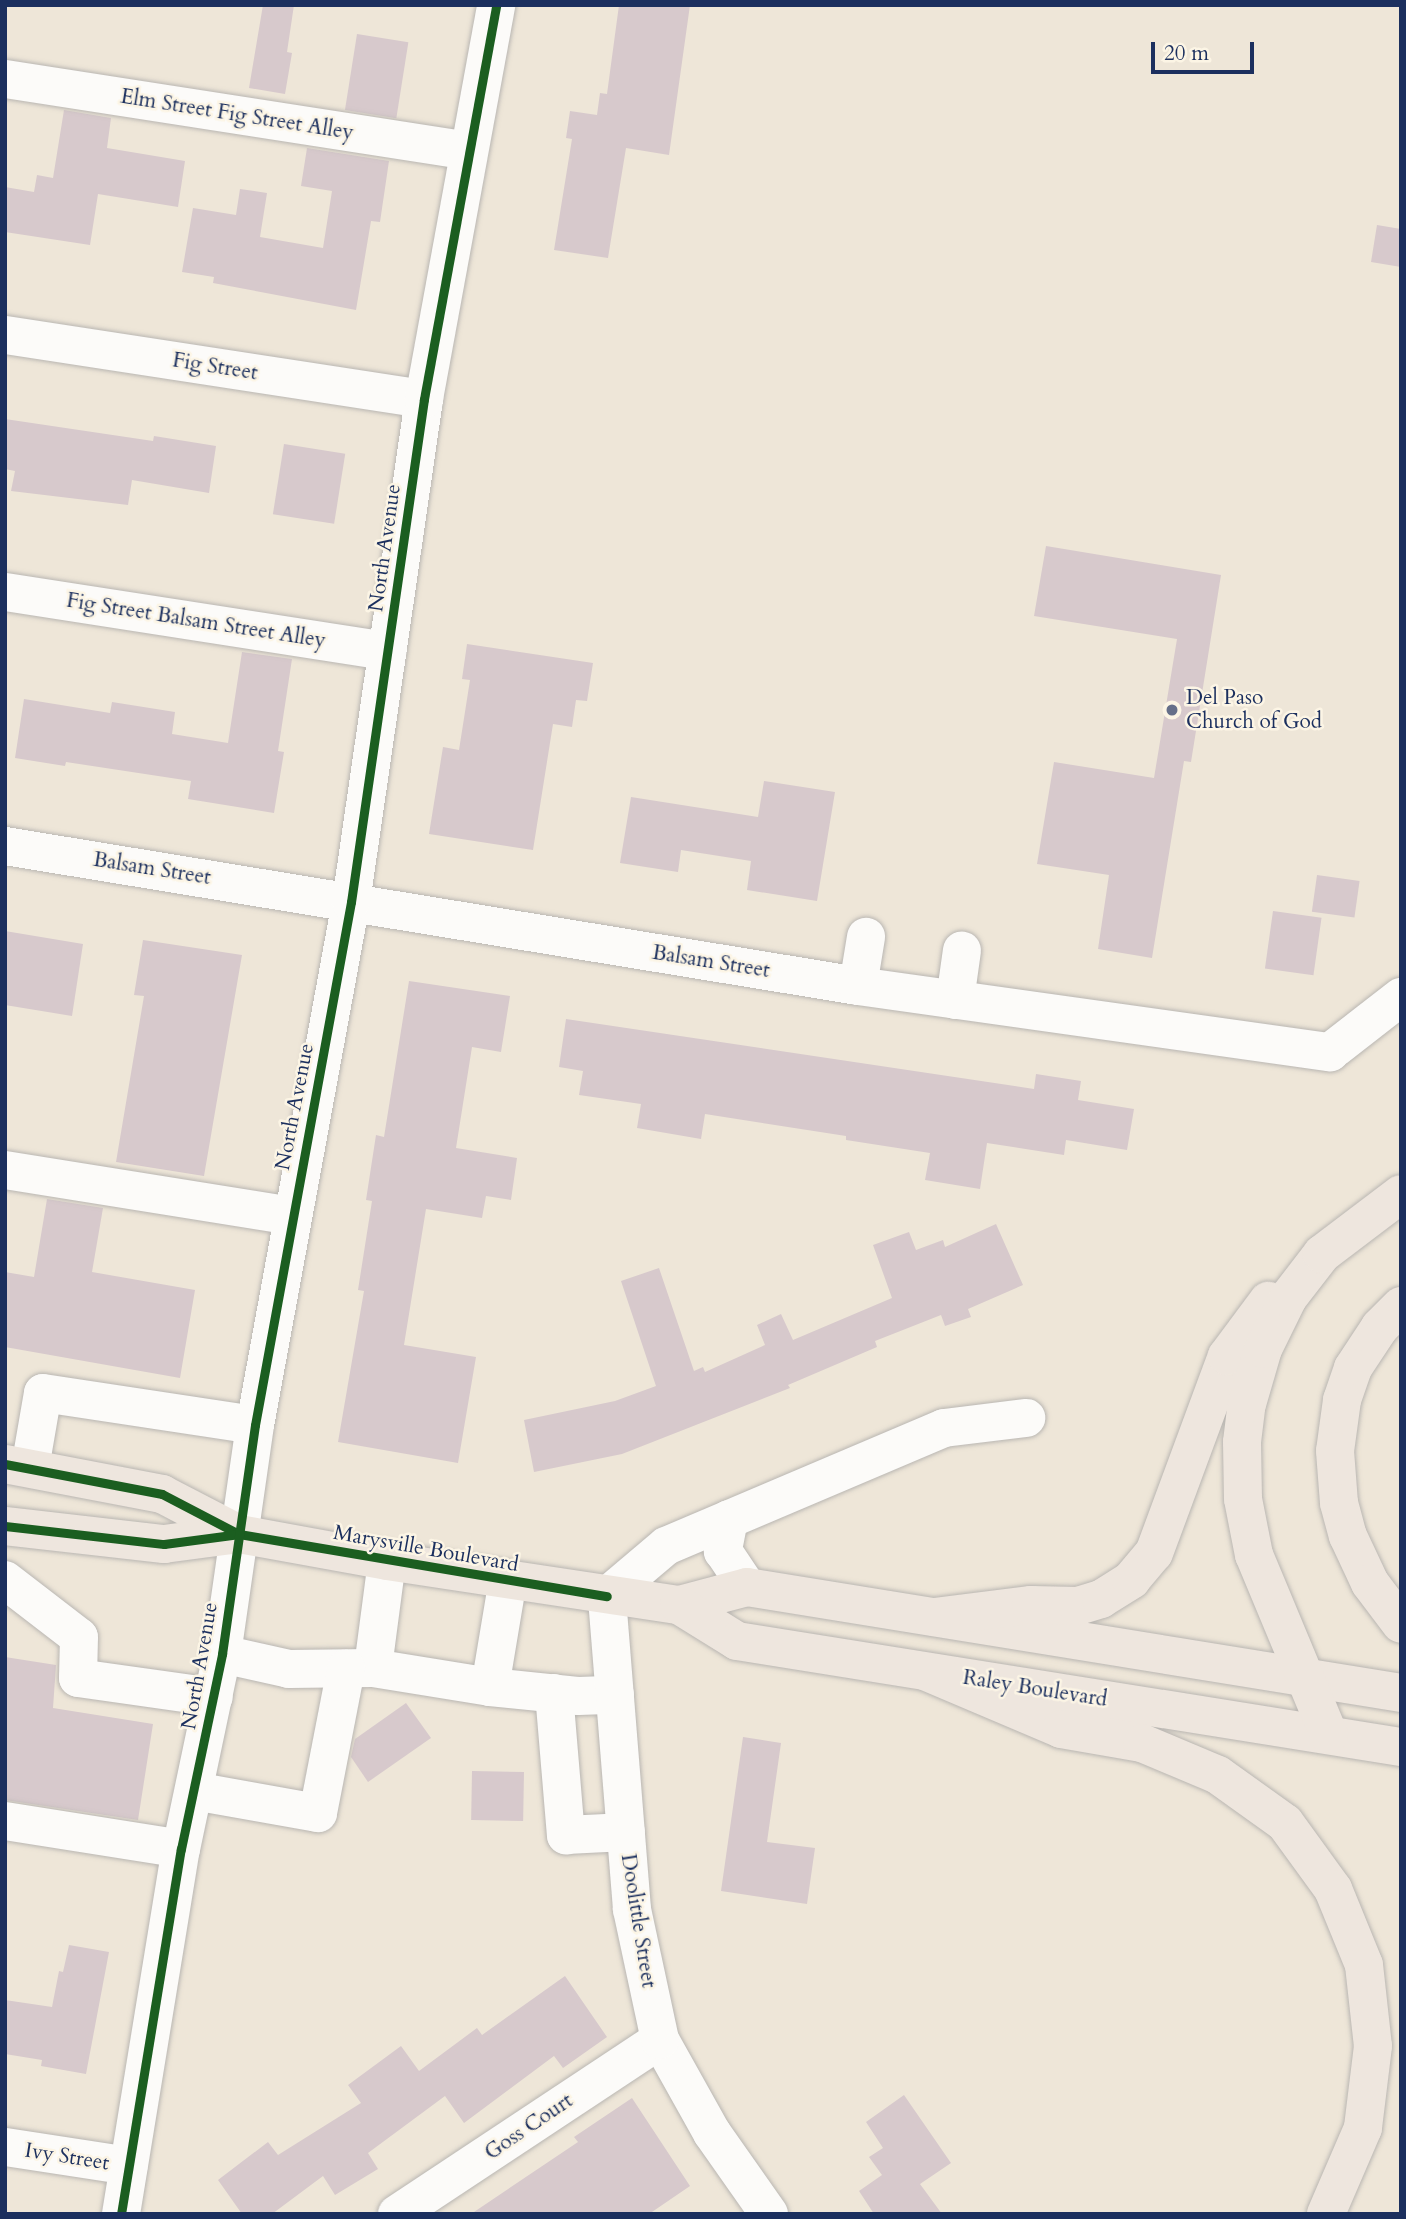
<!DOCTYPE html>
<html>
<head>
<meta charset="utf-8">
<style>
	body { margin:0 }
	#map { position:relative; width:1406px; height:2219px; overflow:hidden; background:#eee6d8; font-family:Cardo,serif }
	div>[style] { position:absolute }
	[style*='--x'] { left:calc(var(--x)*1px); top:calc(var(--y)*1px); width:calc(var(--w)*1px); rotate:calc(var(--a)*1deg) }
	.building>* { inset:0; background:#d7c9cc; transform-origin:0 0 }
	.roads { filter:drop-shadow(0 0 2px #b9b6b2) drop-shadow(0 0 2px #b9b6b2) }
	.minor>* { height:38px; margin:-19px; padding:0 19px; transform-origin:19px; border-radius:19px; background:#fcfbf9 }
	.major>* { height:38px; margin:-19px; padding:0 19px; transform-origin:19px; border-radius:19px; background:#eee6de }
	.highway>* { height:38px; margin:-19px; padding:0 19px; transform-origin:19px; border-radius:19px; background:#eee6de }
	.cycleway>* { height:9px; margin:-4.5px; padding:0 4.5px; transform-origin:4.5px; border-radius:4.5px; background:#1b5e20 }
	.dots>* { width:19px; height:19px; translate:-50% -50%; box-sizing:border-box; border:4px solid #fcf5e5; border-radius:50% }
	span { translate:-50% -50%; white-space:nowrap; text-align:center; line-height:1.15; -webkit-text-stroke:5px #fcf5e5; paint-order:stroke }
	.street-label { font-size:21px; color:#1b2f5e }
	.poi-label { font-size:21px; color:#1b2f5e }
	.left { translate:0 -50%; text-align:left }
	.frame { position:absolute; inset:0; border:7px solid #1b2f5e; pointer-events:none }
	.scale { position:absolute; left:1151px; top:42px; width:103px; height:32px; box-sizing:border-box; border:4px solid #1b2f5e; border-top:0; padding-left:9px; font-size:21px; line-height:24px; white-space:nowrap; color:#1b2f5e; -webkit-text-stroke:5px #fcf5e5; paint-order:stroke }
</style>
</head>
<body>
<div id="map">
	<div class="building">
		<i style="clip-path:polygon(263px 5px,294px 5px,287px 52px,292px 53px,285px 94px,249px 88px)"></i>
		<i style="clip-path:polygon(619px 5px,690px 5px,669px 155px,626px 148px,608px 258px,554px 250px,572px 139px,566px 138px,570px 111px,597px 115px,600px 93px,607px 94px)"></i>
		<i style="left:357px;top:34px;width:52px;height:77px;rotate:9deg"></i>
		<i style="clip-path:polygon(64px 110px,111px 118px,107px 148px,185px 161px,178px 207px,98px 194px,90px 245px,5px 232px,5px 187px,34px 192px,37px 175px,53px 178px)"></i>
		<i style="clip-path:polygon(307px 148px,389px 161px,380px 222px,371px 221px,356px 310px,213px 283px,214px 277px,182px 272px,193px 208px,236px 215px,240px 189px,267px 193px,260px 237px,323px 248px,332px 191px,301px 186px)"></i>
		<i style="clip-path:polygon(1377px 225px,1401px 229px,1401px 267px,1371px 262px)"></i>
		<i style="clip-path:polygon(5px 419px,153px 441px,154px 436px,216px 446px,209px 493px,132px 480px,128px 505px,11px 491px,15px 471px,5px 469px)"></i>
		<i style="left:284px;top:444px;width:62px;height:71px;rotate:9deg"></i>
		<i style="clip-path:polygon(1046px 546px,1221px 575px,1191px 762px,1184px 761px,1152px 958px,1098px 949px,1109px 875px,1037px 864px,1054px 762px,1154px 778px,1177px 639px,1034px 616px)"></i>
		<i style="clip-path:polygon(467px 644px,593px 663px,587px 701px,576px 700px,572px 727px,553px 724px,533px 850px,429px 834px,443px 747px,459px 750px,470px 680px,462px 679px)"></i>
		<i style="clip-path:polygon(242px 652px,292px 659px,278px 751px,284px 752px,274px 813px,188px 799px,191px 781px,66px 762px,65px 766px,15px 758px,24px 699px,110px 713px,112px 702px,175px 712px,172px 734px,228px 743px)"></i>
		<i style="clip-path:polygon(764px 781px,835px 792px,817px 901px,747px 890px,751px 861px,681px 850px,678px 872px,620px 863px,631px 797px,758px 817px)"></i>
		<i style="left:1317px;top:875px;width:43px;height:37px;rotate:8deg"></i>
		<i style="left:1273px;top:911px;width:49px;height:58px;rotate:8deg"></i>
		<i style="clip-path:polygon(5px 931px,83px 944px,72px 1016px,5px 1005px)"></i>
		<i style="clip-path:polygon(143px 940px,242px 955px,204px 1176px,116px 1162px,144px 996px,134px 995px)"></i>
		<i style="clip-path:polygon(409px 981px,510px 996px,501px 1052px,472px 1047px,456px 1148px,517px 1158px,511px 1200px,486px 1196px,482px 1218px,426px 1209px,404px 1345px,476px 1357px,458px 1463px,338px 1442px,364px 1291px,358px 1290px,372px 1201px,366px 1200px,376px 1135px,384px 1137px)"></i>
		<i style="clip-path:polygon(566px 1019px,1034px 1089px,1036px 1074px,1081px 1081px,1078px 1100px,1134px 1109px,1127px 1150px,1066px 1140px,1064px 1155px,987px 1143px,980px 1189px,925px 1180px,930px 1153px,846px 1140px,846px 1136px,705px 1114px,701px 1139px,637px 1128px,641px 1104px,579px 1095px,583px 1071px,559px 1067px)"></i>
		<i style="clip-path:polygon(47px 1199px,103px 1208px,92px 1272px,195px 1290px,180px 1378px,5px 1347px,5px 1272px,34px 1277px)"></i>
		<i style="clip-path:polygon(996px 1224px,1023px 1285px,968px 1309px,971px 1317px,945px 1326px,941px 1315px,875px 1341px,877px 1347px,788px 1385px,790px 1388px,622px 1454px,534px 1472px,524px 1420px,615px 1401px,656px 1386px,621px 1281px,659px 1268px,694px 1371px,703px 1367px,705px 1372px,765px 1345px,757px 1325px,781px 1314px,793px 1340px,892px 1298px,873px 1245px,909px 1232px,916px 1250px,943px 1240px,945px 1247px)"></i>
		<i style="clip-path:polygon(5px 1657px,56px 1665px,53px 1708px,153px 1724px,138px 1820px,5px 1800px)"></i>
		<i style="clip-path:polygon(406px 1703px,431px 1738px,368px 1782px,351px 1757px,355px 1739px)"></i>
		<i style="clip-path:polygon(743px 1737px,781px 1743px,767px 1842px,815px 1848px,807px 1904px,721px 1891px)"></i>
		<i style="left:472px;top:1771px;width:52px;height:49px;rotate:1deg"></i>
		<i style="clip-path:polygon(69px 1945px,109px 1952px,86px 2074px,41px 2066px,42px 2060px,5px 2054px,5px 2000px,52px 2007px,59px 1971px,63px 1972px)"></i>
		<i style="clip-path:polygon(565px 1976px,607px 2037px,563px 2068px,554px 2056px,464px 2123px,445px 2096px,368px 2153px,378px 2169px,335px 2195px,323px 2176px,272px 2214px,242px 2214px,218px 2180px,268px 2142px,278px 2155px,361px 2103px,348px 2085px,401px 2046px,419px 2071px,477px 2028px,482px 2035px)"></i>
		<i style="clip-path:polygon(904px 2095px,951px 2163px,920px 2184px,942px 2214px,874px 2214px,859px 2191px,882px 2175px,869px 2157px,883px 2148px,866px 2122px)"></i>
		<i style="clip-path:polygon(632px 2098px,690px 2186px,649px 2214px,471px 2214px,578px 2142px,574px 2137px)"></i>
	</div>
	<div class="roads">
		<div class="minor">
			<i style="--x:5;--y:79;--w:469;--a:8.8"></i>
			<i style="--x:5;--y:335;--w:424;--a:8.7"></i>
			<i style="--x:5;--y:592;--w:387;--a:8.8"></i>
			<i style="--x:5;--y:846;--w:864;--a:9.32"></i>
			<i style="--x:858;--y:986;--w:477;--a:8"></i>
			<i style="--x:1330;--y:1052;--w:90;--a:-37.8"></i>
			<i style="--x:858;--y:986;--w:50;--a:-80.7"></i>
			<i style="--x:955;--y:1000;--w:50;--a:-82"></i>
			<i style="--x:5;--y:1170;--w:291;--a:9.1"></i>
			<i style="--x:30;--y:1468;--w:76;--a:-80.2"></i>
			<i style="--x:43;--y:1393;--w:214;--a:8.6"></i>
			<i style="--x:729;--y:1519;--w:33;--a:101"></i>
			<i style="--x:723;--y:1551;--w:43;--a:56.3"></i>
			<i style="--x:387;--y:1561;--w:108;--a:97.5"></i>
			<i style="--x:373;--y:1668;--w:119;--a:9.2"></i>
			<i style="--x:490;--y:1687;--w:109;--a:-80.5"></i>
			<i style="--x:5;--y:1580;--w:93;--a:37.6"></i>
			<i style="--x:79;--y:1637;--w:41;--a:91.4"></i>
			<i style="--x:78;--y:1678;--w:137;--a:8"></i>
			<i style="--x:222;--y:1654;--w:69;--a:12.6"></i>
			<i style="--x:289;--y:1669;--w:82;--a:-0.7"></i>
			<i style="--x:490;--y:1687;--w:88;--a:5.8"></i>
			<i style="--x:578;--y:1696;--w:37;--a:-2"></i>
			<i style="--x:554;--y:1693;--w:143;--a:85.2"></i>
			<i style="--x:566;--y:1835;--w:60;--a:-2.9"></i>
			<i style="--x:194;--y:1791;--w:126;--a:10.1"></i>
			<i style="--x:318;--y:1813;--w:147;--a:-79"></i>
			<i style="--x:5;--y:1821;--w:178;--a:9"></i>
			<i style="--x:5;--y:2147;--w:125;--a:8.7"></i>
			<i style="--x:121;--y:2214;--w:370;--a:-80.7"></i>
			<i style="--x:181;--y:1849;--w:199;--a:-78.1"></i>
			<i style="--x:222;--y:1654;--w:231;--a:-81.8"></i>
			<i style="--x:255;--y:1425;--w:532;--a:-79.6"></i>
			<i style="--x:351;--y:902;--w:508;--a:-81.74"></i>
			<i style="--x:424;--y:399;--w:401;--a:-79.6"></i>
			<i style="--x:397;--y:2214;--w:315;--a:-33.5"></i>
			<i style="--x:769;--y:2214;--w:99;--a:-125.1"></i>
			<i style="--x:712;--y:2133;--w:107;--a:-119.2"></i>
			<i style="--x:660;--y:2040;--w:134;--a:-102.1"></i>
			<i style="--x:632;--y:1909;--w:314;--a:-94.6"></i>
			<i style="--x:607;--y:1596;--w:77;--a:-40.3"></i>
			<i style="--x:666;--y:1546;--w:302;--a:-23"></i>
			<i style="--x:944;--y:1428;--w:83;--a:-7"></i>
		</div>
		<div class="major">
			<i style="--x:5;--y:1464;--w:160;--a:10.8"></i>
			<i style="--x:162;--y:1494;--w:87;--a:27.5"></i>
			<i style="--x:239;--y:1534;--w:150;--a:10.3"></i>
			<i style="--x:387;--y:1561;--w:295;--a:8.6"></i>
			<i style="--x:679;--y:1605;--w:70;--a:-14.8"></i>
			<i style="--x:747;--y:1587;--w:663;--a:9.21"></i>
			<i style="--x:5;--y:1526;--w:160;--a:6.5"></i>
			<i style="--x:164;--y:1544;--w:76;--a:-7.6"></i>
			<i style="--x:679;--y:1605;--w:68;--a:31.8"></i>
			<i style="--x:737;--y:1641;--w:672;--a:9.07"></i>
		</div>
		<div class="highway">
			<i style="--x:1401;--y:1306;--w:30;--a:135"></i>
			<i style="--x:1380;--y:1327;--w:49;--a:123.4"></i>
			<i style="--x:1353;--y:1368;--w:34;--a:109"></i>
			<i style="--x:1342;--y:1400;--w:51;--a:97.8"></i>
			<i style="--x:1335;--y:1451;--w:52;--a:85.6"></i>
			<i style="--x:1339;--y:1503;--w:34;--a:75"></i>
			<i style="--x:1348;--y:1536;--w:52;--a:64.9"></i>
			<i style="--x:1370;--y:1583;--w:51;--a:52.9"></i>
			<i style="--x:934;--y:1617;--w:98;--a:-7.1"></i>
			<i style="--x:1031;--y:1605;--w:47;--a:1.2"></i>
			<i style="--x:1078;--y:1606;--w:24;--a:-17"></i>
			<i style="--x:1101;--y:1599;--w:36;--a:-32"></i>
			<i style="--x:1131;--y:1580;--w:35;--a:-50"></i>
			<i style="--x:1154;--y:1553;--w:210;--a:-69.7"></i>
			<i style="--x:1227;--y:1356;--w:69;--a:-53.3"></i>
			<i style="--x:927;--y:1672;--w:146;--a:23"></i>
			<i style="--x:1061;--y:1729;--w:82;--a:9.8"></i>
			<i style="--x:1142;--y:1743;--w:82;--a:22.8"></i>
			<i style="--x:1218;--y:1775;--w:82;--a:35.6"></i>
			<i style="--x:1285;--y:1823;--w:82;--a:54"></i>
			<i style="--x:1333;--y:1889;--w:82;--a:67.8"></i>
			<i style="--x:1364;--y:1965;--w:81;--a:83.7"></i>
			<i style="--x:1373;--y:2046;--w:83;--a:97"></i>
			<i style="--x:1363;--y:2128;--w:94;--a:113.3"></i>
			<i style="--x:1329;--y:1735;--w:195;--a:-112.6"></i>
			<i style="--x:1254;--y:1555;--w:57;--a:-101.1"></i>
			<i style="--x:1243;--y:1499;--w:57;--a:-91"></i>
			<i style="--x:1242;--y:1442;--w:38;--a:-83"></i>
			<i style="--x:1247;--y:1404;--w:57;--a:-73.8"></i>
			<i style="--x:1263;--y:1349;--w:57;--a:-63.9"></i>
			<i style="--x:1288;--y:1298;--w:56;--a:-52.3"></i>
			<i style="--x:1322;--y:1254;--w:99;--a:-37.2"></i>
		</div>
	</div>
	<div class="cycleway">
		<i style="--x:5;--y:1464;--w:160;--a:10.8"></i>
		<i style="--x:162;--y:1494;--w:87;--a:27.5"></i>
		<i style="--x:239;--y:1534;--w:373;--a:9.6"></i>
		<i style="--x:5;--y:1526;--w:160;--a:6.5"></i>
		<i style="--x:164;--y:1544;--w:76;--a:-7.6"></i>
		<i style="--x:121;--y:2214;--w:370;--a:-80.7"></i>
		<i style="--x:181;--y:1849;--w:199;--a:-78.1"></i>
		<i style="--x:222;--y:1654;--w:231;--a:-81.8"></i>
		<i style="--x:255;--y:1425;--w:532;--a:-79.6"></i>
		<i style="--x:351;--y:902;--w:508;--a:-81.74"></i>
		<i style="--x:424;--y:399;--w:401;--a:-79.6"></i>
	</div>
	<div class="dots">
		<i style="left:1172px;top:710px;background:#656f89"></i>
	</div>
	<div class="street-label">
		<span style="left:237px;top:115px;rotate:9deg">Elm Street Fig Street Alley</span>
		<span style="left:215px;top:367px;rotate:9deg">Fig Street</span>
		<span style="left:385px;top:548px;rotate:-82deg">North Avenue</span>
		<span style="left:196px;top:621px;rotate:9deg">Fig Street Balsam Street Alley</span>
		<span style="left:152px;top:869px;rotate:9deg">Balsam Street</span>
		<span style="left:711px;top:962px;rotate:9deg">Balsam Street</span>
		<span style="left:295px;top:1107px;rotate:-79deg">North Avenue</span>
		<span style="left:426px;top:1549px;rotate:10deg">Marysville Boulevard</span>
		<span style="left:200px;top:1666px;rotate:-80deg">North Avenue</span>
		<span style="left:1035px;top:1689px;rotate:9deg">Raley Boulevard</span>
		<span style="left:638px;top:1921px;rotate:81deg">Doolittle Street</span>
		<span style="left:529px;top:2127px;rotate:-34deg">Goss Court</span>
		<span style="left:67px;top:2157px;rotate:9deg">Ivy Street</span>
	</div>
	<div class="poi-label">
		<span class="left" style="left:1186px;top:710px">Del Paso<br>Church of God</span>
	</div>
	<div class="frame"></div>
	<div class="scale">20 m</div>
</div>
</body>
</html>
